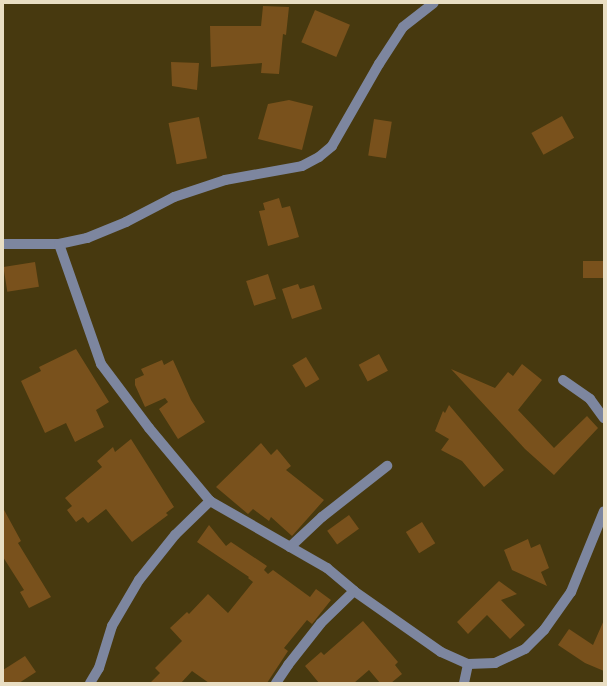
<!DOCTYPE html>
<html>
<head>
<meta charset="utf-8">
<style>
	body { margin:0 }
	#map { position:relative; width:607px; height:686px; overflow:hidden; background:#47390f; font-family:"Fira Sans Condensed",sans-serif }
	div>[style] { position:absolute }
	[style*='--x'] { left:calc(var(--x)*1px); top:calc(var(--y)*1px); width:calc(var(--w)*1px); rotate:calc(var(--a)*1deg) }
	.building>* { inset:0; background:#79511c; transform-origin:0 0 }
	.minor>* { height:10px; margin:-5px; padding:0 5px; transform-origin:5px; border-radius:5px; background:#7d869f }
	span { translate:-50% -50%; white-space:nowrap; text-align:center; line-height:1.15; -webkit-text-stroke:3px #47390f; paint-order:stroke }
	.frame { position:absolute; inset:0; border:4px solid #e9dec3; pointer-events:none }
</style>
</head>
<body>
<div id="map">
	<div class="building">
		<i style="clip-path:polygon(263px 6px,289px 7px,286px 35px,283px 34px,279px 74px,261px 73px,262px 63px,211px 67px,210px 26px,261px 26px)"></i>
		<i style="left:315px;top:10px;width:38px;height:35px;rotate:23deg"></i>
		<i style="clip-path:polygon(171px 62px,199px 63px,197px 90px,172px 86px)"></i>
		<i style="clip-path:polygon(289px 100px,313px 106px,302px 150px,258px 139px,268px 104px)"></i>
		<i style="left:562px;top:116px;width:25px;height:35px;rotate:61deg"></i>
		<i style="left:199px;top:117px;width:42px;height:31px;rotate:79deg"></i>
		<i style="left:374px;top:119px;width:18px;height:37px;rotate:9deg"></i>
		<i style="clip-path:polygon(279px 198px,282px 208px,290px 206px,299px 237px,268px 246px,259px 211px,265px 210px,263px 203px)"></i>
		<i style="left:604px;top:261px;width:17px;height:21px;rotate:90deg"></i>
		<i style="left:35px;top:262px;width:25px;height:32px;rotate:81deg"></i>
		<i style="left:268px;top:274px;width:26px;height:23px;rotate:72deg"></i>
		<i style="clip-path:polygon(298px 284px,300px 289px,314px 285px,322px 309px,292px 319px,282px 289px)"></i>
		<i style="clip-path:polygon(76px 349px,109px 402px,96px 410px,104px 427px,75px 442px,66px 423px,45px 433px,21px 381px,41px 371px,39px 367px)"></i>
		<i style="left:379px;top:354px;width:19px;height:23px;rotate:62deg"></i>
		<i style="left:306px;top:357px;width:26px;height:16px;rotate:59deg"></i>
		<i style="clip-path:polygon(162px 360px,164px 365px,173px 360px,191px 400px,205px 422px,178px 439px,159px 409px,168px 402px,165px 398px,145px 407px,135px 385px,135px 379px,144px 375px,141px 369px)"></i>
		<i style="clip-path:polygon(522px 364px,542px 380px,518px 410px,554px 448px,587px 416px,598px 428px,554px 475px,525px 449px,451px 369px,495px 388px,508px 372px,513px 376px)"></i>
		<i style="clip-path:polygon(449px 405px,504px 470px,484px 487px,462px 461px,441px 450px,449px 439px,435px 431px,443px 411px,445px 413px)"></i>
		<i style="clip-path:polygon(131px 439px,174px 507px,166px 513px,168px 515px,132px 542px,106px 509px,88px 523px,83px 517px,76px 522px,67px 510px,72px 506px,65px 498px,102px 467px,97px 461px,113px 447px,115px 452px)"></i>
		<i style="clip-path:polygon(261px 443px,271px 455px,277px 449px,291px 466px,286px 470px,324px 500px,292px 536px,271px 517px,269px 521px,253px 509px,248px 514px,216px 487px)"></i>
		<i style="clip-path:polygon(3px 508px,21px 541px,18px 543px,51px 597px,29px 608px,20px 592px,24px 590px,3px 557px)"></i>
		<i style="left:349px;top:515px;width:17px;height:27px;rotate:54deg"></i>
		<i style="left:422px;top:522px;width:25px;height:19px;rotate:58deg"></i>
		<i style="clip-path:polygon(209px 525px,226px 546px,231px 542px,267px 566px,264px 570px,268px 574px,273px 570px,310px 597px,316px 589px,331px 600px,312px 624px,307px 620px,284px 648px,288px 651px,267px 683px,209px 683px,192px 671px,181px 683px,150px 683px,160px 673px,155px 668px,182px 641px,170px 628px,187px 612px,189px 614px,208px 594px,228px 613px,253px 582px,248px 578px,249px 577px,197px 542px)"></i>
		<i style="clip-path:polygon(528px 539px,531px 548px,540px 544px,549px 568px,541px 572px,547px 586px,512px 570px,504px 550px)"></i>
		<i style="clip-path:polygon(499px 581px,517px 594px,501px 600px,525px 625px,510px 639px,487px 615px,468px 634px,457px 622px)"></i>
		<i style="clip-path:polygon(604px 620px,604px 671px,585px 663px,558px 645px,569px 629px,593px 645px)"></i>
		<i style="clip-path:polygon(363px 621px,398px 662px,395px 665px,402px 674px,391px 683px,380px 683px,369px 670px,354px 683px,319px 683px,305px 666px,321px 652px,324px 655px)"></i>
		<i style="clip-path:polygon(25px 656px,36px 672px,19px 683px,3px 683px,3px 670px)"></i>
	</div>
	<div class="minor">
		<i style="--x:3;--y:244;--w:56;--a:0"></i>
		<i style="--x:59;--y:244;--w:29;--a:-12"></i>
		<i style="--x:87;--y:238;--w:42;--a:-22.3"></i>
		<i style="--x:126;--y:222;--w:54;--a:-27.5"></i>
		<i style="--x:174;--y:197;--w:54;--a:-18.4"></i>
		<i style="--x:225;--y:180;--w:78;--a:-10.3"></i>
		<i style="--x:302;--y:166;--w:19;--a:-28"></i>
		<i style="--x:319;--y:157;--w:17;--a:-40"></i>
		<i style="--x:332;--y:146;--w:95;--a:-60.2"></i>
		<i style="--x:379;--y:64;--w:44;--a:-57"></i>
		<i style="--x:403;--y:27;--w:39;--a:-38"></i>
		<i style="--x:59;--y:244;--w:127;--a:70.7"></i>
		<i style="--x:101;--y:364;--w:80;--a:53.1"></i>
		<i style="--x:149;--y:428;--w:95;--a:50.1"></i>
		<i style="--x:210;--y:501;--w:135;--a:29.8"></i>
		<i style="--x:327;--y:568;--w:35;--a:40"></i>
		<i style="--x:354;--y:591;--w:106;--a:35"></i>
		<i style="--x:441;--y:652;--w:30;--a:24"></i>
		<i style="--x:468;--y:664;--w:27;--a:-2"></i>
		<i style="--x:495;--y:663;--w:33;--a:-25"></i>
		<i style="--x:525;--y:649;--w:27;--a:-45"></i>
		<i style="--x:544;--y:630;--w:47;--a:-54.6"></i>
		<i style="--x:571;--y:592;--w:87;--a:-67.8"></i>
		<i style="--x:563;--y:380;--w:33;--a:35"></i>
		<i style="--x:590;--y:399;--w:24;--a:54"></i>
		<i style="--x:290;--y:547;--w:44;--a:-43.2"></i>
		<i style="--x:322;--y:517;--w:83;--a:-38.1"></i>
		<i style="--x:90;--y:683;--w:17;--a:-59"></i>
		<i style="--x:99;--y:668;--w:44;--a:-72.8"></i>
		<i style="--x:112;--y:626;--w:53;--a:-59.6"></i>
		<i style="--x:139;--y:580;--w:58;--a:-51.3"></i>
		<i style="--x:175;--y:535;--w:49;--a:-44.2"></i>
		<i style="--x:276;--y:683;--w:22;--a:-56"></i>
		<i style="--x:288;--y:665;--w:53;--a:-51.8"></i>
		<i style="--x:321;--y:623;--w:46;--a:-44.1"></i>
		<i style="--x:464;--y:683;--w:19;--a:-78"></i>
	</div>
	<div class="frame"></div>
</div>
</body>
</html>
